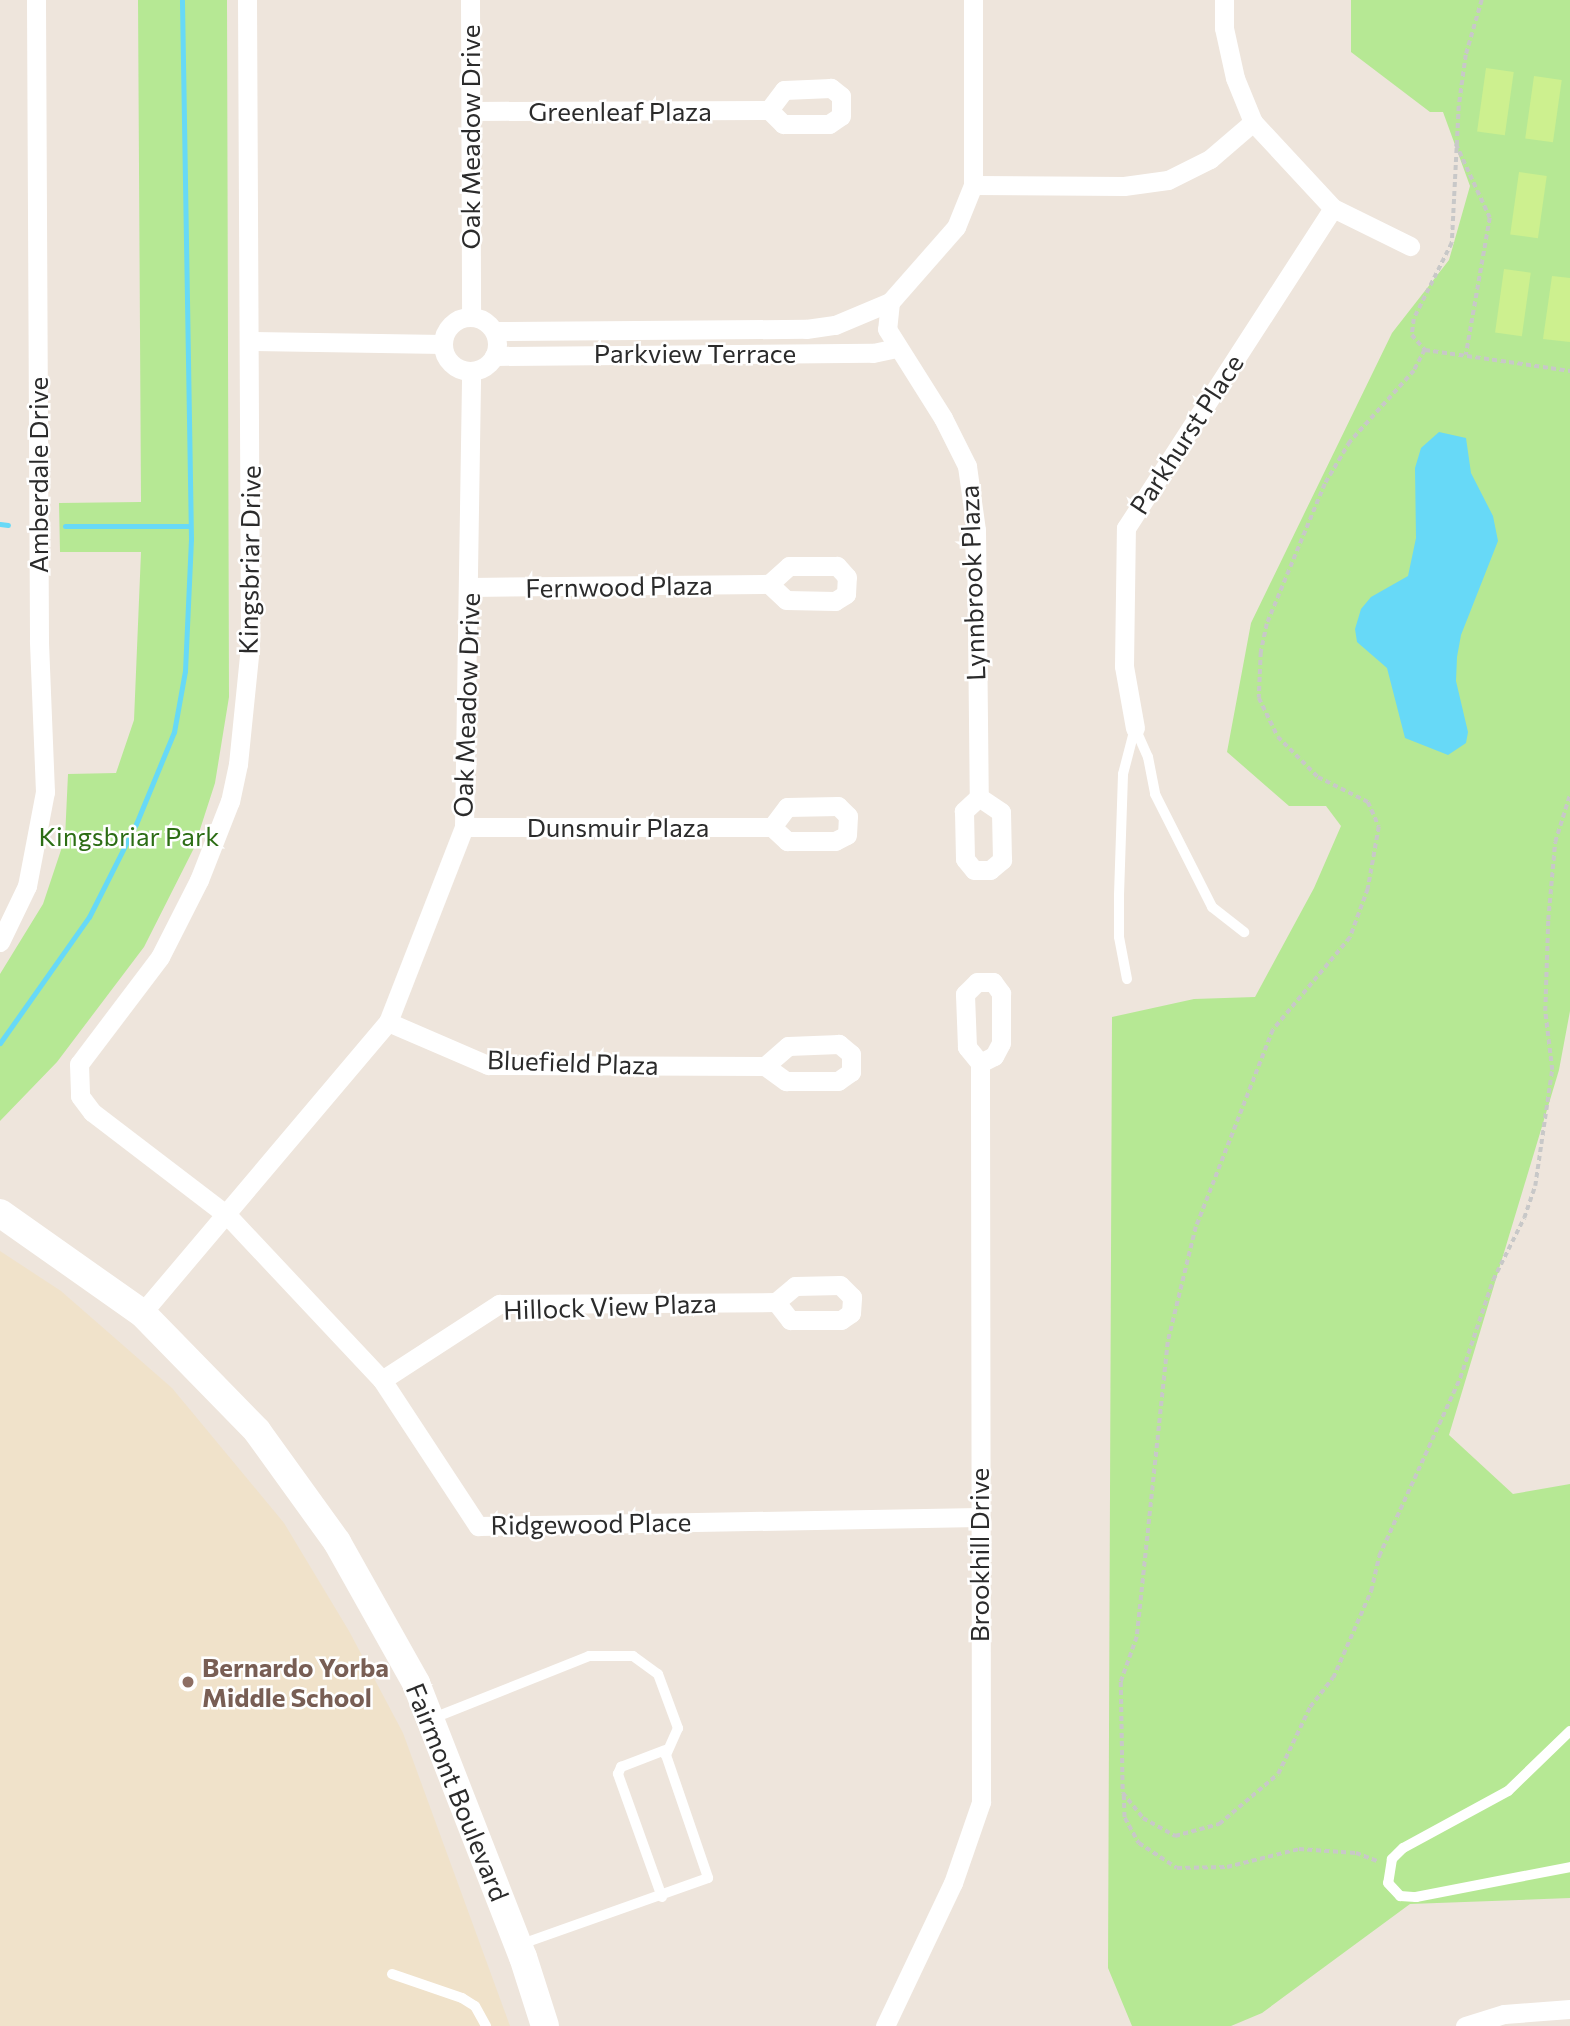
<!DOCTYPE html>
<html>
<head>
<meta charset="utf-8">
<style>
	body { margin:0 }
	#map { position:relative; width:1570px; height:2026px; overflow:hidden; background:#eee5dc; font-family:Commissioner,sans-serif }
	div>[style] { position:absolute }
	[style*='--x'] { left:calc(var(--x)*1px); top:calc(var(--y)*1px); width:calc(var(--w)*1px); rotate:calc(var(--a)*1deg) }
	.education>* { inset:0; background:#f0e2ca }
	.green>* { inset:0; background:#b6e894 }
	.pitch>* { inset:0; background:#cdf08f; transform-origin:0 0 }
	.water>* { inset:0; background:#67d9f7 }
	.stream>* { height:5px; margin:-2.5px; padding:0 2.5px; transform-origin:2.5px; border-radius:2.5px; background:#67d9f7 }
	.path>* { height:3.5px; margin-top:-1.75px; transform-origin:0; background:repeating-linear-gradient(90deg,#c8c8c8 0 5px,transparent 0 8.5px) }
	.service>* { height:10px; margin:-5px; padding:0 5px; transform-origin:5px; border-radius:5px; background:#fff }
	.minor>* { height:19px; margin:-9.5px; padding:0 9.5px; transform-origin:9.5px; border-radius:9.5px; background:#fff }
	.minor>.ring { margin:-9.5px; padding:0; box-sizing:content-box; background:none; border:19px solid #fff; border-radius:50% }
	.secondary>* { height:28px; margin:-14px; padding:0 14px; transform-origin:14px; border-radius:14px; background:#fff }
	.dots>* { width:19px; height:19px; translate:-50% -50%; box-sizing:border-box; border:4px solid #fff; border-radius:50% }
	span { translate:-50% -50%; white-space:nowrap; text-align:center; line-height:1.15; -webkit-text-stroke:5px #fff; paint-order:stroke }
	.street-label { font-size:26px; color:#2b2b2b }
	.park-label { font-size:26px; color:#2c6d15 }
	.education-label { font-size:26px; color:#785e54; font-weight:700 }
	.left { translate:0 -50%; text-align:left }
</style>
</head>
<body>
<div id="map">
	<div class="education">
		<i style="clip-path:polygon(0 1251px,61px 1291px,172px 1388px,284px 1523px,349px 1631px,403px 1733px,510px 2026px,0 2026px)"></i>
	</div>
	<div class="green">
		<i style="clip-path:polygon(138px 0,227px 0,229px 697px,215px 783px,194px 848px,144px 947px,57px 1062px,0 1121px,0 974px,43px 904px,65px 838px,68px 774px,116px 773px,134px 720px,141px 552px,60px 552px,59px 503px,141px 502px)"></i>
		<i style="clip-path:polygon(1351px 0,1570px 0,1570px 1011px,1559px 1070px,1449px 1435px,1513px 1494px,1570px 1484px,1570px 1898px,1410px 1904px,1262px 2013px,1231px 2026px,1132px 2026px,1108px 1968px,1112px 1017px,1194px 999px,1255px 997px,1314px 888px,1341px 826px,1326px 806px,1289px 806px,1227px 752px,1251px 623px,1392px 333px,1449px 260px,1470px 186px,1443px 112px,1430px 112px,1351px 52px)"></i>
	</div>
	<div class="pitch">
		<i style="left:1486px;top:68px;width:28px;height:64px;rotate:8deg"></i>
		<i style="left:1534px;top:76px;width:28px;height:63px;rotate:8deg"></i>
		<i style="left:1519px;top:172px;width:28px;height:63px;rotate:8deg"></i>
		<i style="left:1504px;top:269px;width:27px;height:64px;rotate:8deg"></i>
		<i style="clip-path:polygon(1552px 276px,1570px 278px,1570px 342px,1543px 339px)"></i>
	</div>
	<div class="water">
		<i style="clip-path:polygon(1439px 432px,1466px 438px,1471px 473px,1493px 516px,1498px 541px,1461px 635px,1457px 657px,1456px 681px,1468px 732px,1466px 743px,1448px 755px,1405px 738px,1387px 668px,1357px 642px,1355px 629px,1361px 609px,1371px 597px,1408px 576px,1416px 538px,1415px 468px,1421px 448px)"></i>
	</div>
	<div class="stream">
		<i style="--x:0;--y:524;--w:8;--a:7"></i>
		<i style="--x:65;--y:526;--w:125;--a:0"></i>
		<i style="--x:0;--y:1043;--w:154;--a:-54.8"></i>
		<i style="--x:89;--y:917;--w:104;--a:-63.2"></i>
		<i style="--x:136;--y:824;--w:100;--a:-67.6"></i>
		<i style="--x:174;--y:732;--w:62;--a:-79.8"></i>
		<i style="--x:185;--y:671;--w:132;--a:-87.4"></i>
		<i style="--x:191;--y:539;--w:539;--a:-90.96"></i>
	</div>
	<div class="path">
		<i style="--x:1482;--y:0;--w:57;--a:106.2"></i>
		<i style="--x:1466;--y:55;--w:51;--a:97.8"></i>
		<i style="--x:1459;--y:106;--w:137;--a:92.9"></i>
		<i style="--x:1452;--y:243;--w:85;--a:116.6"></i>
		<i style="--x:1414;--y:319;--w:16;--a:97"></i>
		<i style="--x:1412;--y:335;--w:20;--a:49"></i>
		<i style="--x:1425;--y:350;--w:147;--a:8.2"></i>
		<i style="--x:1456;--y:144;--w:81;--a:65.3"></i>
		<i style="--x:1490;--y:218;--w:139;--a:99.9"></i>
		<i style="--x:1425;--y:350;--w:24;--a:118"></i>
		<i style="--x:1414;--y:371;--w:96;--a:132"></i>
		<i style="--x:1350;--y:442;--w:49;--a:120.8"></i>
		<i style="--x:1325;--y:484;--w:152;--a:112.5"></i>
		<i style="--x:1267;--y:624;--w:29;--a:102"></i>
		<i style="--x:1261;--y:652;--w:46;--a:92.5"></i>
		<i style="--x:1259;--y:698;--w:43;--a:64"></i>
		<i style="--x:1278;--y:737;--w:57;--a:45"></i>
		<i style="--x:1318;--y:777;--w:56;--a:26.6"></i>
		<i style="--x:1368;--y:802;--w:27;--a:66"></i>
		<i style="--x:1379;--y:827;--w:63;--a:100.1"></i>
		<i style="--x:1368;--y:889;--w:52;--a:110.2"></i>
		<i style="--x:1350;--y:938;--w:120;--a:129.9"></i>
		<i style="--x:1273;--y:1030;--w:212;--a:111.3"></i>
		<i style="--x:1196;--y:1227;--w:118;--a:103.7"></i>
		<i style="--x:1168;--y:1342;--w:297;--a:96"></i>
		<i style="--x:1137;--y:1637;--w:48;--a:109.6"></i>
		<i style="--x:1121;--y:1682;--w:111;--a:89"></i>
		<i style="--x:1123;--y:1793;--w:32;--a:51"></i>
		<i style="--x:1143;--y:1818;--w:37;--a:29"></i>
		<i style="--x:1175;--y:1836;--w:46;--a:-15.3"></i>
		<i style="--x:1219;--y:1824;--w:77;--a:-40.3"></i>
		<i style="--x:1278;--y:1774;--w:74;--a:-64.5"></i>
		<i style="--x:1310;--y:1707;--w:37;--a:-52"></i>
		<i style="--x:1333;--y:1678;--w:95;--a:-66.4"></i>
		<i style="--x:1371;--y:1591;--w:36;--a:-77"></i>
		<i style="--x:1379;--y:1556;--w:196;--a:-65.5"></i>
		<i style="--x:1460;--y:1378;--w:103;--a:-71.4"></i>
		<i style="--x:1493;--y:1280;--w:69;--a:-63.4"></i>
		<i style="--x:1524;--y:1218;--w:34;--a:-71"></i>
		<i style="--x:1535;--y:1186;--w:117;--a:-81.7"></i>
		<i style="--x:1552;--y:1070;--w:59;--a:-96.8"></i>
		<i style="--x:1545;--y:1011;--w:91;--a:-88.1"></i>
		<i style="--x:1548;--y:920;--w:78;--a:-84.9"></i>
		<i style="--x:1555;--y:842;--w:50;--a:-72.6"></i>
		<i style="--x:1124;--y:1795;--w:23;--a:88"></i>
		<i style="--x:1125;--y:1818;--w:29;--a:61"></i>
		<i style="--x:1139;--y:1843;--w:45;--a:33.3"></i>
		<i style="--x:1177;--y:1868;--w:50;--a:-1.1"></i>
		<i style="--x:1227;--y:1867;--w:74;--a:-14"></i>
		<i style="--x:1299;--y:1849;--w:57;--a:4"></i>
		<i style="--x:1356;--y:1853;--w:25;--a:21"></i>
	</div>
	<div class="service">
		<i style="--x:1135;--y:728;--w:32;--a:66"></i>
		<i style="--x:1148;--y:757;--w:38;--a:79"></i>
		<i style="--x:1155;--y:794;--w:127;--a:63.2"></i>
		<i style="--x:1212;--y:907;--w:41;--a:38"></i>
		<i style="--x:1127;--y:979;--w:43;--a:-100.8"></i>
		<i style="--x:1119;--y:937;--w:42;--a:-90"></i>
		<i style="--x:1119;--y:895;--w:121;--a:-88.1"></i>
		<i style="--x:1123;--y:774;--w:48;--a:-75.4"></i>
		<i style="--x:431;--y:1719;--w:170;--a:-21.7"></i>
		<i style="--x:589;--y:1656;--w:44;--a:0"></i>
		<i style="--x:633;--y:1656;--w:31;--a:36"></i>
		<i style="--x:658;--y:1674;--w:58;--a:69.7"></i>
		<i style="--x:678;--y:1728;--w:30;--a:114"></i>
		<i style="--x:666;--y:1755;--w:130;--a:71.1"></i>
		<i style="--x:708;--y:1878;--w:201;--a:160.5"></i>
		<i style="--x:1570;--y:1731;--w:86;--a:135.9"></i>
		<i style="--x:1508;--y:1791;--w:119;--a:151.5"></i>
		<i style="--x:1403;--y:1848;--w:16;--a:135"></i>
		<i style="--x:1392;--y:1859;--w:24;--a:99"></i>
		<i style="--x:1388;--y:1883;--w:18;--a:47"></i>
		<i style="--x:1400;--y:1896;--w:16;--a:4"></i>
		<i style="--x:1416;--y:1897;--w:157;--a:-11"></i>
		<i style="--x:662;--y:1897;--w:131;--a:-109.7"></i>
		<i style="--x:618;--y:1774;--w:8;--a:-67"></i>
		<i style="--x:621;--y:1767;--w:47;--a:-21.1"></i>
		<i style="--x:392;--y:1974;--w:74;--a:18.9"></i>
		<i style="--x:462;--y:1998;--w:15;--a:32"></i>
		<i style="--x:475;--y:2006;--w:23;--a:61"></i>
	</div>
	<div class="minor">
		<i style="--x:247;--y:0;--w:646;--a:89.73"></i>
		<i style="--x:250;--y:646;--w:119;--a:95.8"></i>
		<i style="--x:238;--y:764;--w:38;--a:102"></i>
		<i style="--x:230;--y:801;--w:85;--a:111.4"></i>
		<i style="--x:199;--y:880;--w:86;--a:116.9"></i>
		<i style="--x:160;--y:957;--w:134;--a:127.1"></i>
		<i style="--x:79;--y:1064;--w:32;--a:88"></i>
		<i style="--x:80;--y:1096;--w:20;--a:53"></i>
		<i style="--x:92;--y:1112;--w:171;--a:37.4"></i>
		<i style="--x:228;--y:1216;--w:225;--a:46.8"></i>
		<i style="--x:382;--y:1380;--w:175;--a:56.7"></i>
		<i style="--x:478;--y:1526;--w:501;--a:-1.03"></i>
		<i style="--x:470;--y:0;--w:317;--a:89.8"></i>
		<i style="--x:973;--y:0;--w:185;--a:90"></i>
		<i style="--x:973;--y:185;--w:45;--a:112"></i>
		<i style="--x:956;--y:227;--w:100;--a:131.3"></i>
		<i style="--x:890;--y:302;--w:27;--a:96"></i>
		<i style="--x:887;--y:329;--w:105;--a:57.8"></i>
		<i style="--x:943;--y:418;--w:54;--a:63.4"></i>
		<i style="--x:967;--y:466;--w:65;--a:82"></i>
		<i style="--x:976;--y:530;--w:267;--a:89.4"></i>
		<i style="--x:979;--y:797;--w:21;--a:137"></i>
		<i style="--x:964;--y:811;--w:48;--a:88.8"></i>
		<i style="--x:965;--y:859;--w:14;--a:51"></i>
		<i style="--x:974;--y:870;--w:16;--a:0"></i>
		<i style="--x:990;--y:870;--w:16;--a:-40"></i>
		<i style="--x:1002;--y:860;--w:48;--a:-91.2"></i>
		<i style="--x:1001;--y:812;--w:27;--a:-146"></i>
		<i style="--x:1224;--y:0;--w:28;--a:90"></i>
		<i style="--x:1224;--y:28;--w:51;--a:77.6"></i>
		<i style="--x:1235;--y:78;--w:48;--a:67.8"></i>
		<i style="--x:1253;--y:122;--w:117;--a:47.1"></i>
		<i style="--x:1333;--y:208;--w:86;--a:26.3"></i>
		<i style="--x:472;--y:111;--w:297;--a:-0.2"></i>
		<i style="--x:769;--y:110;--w:20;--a:45"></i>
		<i style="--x:783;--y:124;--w:46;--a:0"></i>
		<i style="--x:829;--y:124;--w:14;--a:-34"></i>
		<i style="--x:841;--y:116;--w:20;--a:-90"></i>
		<i style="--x:841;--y:96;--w:13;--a:-141"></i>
		<i style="--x:831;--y:88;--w:47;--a:177.6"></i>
		<i style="--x:784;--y:90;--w:25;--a:127"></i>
		<i style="--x:973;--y:185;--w:151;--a:0.4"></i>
		<i style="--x:1124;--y:186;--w:44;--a:-7.8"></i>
		<i style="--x:1168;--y:180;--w:47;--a:-26.6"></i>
		<i style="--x:1210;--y:159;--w:57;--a:-40.7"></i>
		<i class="ring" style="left:443px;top:317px;width:35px;height:35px"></i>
		<i style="--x:494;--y:331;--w:312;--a:-0.4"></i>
		<i style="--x:806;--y:329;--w:29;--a:-8"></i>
		<i style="--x:835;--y:325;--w:60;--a:-22.7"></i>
		<i style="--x:251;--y:341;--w:192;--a:0.9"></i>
		<i style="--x:494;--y:356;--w:379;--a:-0.5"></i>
		<i style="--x:873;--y:353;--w:24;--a:-12"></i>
		<i style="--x:470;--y:587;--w:299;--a:-0.6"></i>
		<i style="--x:769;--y:584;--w:23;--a:43"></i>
		<i style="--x:786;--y:600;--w:49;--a:1.2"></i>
		<i style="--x:835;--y:601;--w:13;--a:-32"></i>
		<i style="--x:846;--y:594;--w:17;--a:-87"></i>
		<i style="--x:847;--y:577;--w:15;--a:-132"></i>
		<i style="--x:837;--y:566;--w:48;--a:180"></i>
		<i style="--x:789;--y:566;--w:27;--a:138"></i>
		<i style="--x:1135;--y:728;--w:63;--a:-100.1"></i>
		<i style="--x:1124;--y:666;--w:138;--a:-89.2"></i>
		<i style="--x:1126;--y:528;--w:381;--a:-57.1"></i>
		<i style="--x:464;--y:827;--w:308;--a:0"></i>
		<i style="--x:772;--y:827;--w:21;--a:43"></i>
		<i style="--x:787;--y:841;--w:48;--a:0"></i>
		<i style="--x:835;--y:841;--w:13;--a:-27"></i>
		<i style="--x:847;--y:835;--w:19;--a:-87"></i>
		<i style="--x:848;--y:816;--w:14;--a:-135"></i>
		<i style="--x:838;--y:806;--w:51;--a:178.9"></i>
		<i style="--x:787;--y:807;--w:25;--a:127"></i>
		<i style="--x:0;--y:942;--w:62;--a:-64.3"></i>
		<i style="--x:27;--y:886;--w:96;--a:-79.2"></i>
		<i style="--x:45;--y:792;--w:152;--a:-92.3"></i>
		<i style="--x:39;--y:640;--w:640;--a:-90.27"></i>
		<i style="--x:388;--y:1022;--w:109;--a:23.3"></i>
		<i style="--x:488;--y:1065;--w:277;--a:0.2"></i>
		<i style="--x:765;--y:1066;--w:26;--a:36"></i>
		<i style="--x:786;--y:1081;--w:52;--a:0"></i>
		<i style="--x:838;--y:1081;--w:16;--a:-35"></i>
		<i style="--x:851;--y:1072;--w:18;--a:-90"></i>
		<i style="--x:851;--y:1054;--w:16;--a:-140"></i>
		<i style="--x:839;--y:1044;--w:51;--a:177.8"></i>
		<i style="--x:788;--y:1046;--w:30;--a:139"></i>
		<i style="--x:142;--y:1313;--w:381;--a:-49.8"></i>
		<i style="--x:388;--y:1022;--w:209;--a:-68.7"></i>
		<i style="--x:464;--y:827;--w:456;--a:-89.1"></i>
		<i style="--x:382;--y:1380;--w:140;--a:-33"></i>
		<i style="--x:499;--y:1304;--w:277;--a:-0.4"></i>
		<i style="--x:776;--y:1302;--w:23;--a:52"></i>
		<i style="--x:790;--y:1320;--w:51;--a:0"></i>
		<i style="--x:841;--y:1320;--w:12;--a:-35"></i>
		<i style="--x:851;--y:1313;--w:16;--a:-86"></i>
		<i style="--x:852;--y:1297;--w:17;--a:-135"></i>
		<i style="--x:840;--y:1285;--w:45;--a:178.7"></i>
		<i style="--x:795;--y:1286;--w:25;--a:140"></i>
		<i style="--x:885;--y:2026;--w:158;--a:-64.6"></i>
		<i style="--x:953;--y:1883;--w:86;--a:-70.9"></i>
		<i style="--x:981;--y:1802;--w:739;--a:-90.08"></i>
		<i style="--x:980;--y:1063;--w:21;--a:-129"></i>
		<i style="--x:967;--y:1047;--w:53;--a:-92.2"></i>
		<i style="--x:965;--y:994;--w:17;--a:-45"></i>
		<i style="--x:977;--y:982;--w:16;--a:0"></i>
		<i style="--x:993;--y:982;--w:14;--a:54"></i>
		<i style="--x:1001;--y:993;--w:50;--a:90"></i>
		<i style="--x:1001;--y:1043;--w:15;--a:118"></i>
		<i style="--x:994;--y:1056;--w:16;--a:153"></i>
		<i style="--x:1465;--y:2026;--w:41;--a:-17.1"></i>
		<i style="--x:1504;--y:2014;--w:66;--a:-4.3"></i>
	</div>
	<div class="secondary">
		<i style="--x:0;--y:1213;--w:174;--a:35.2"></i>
		<i style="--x:142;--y:1313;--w:165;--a:45.7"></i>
		<i style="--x:257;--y:1431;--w:137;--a:54.2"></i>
		<i style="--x:337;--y:1542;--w:162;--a:60.7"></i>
		<i style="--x:416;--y:1683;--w:294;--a:68.7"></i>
		<i style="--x:523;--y:1957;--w:72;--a:72.3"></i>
	</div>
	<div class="dots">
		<i style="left:188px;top:1682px;background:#8d6e63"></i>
	</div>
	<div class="street-label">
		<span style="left:620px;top:111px">Greenleaf Plaza</span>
		<span style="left:470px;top:137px;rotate:-90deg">Oak Meadow Drive</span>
		<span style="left:695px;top:353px">Parkview Terrace</span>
		<span style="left:1186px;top:434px;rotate:-57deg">Parkhurst Place</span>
		<span style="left:38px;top:475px;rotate:-90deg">Amberdale Drive</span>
		<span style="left:249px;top:560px;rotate:-89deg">Kingsbriar Drive</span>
		<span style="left:972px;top:583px;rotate:-92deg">Lynnbrook Plaza</span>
		<span style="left:619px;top:586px;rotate:-1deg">Fernwood Plaza</span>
		<span style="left:466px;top:705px;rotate:-88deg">Oak Meadow Drive</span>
		<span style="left:618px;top:827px">Dunsmuir Plaza</span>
		<span style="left:573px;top:1062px;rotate:2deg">Bluefield Plaza</span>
		<span style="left:610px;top:1306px;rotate:-2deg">Hillock View Plaza</span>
		<span style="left:591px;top:1523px;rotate:-1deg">Ridgewood Place</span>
		<span style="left:979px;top:1555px;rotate:-90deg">Brookhill Drive</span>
		<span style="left:458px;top:1792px;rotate:68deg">Fairmont Boulevard</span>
	</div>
	<div class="park-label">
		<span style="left:129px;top:836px">Kingsbriar Park</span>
	</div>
	<div class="education-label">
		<span class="left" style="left:202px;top:1682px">Bernardo Yorba<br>Middle School</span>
	</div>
</div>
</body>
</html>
